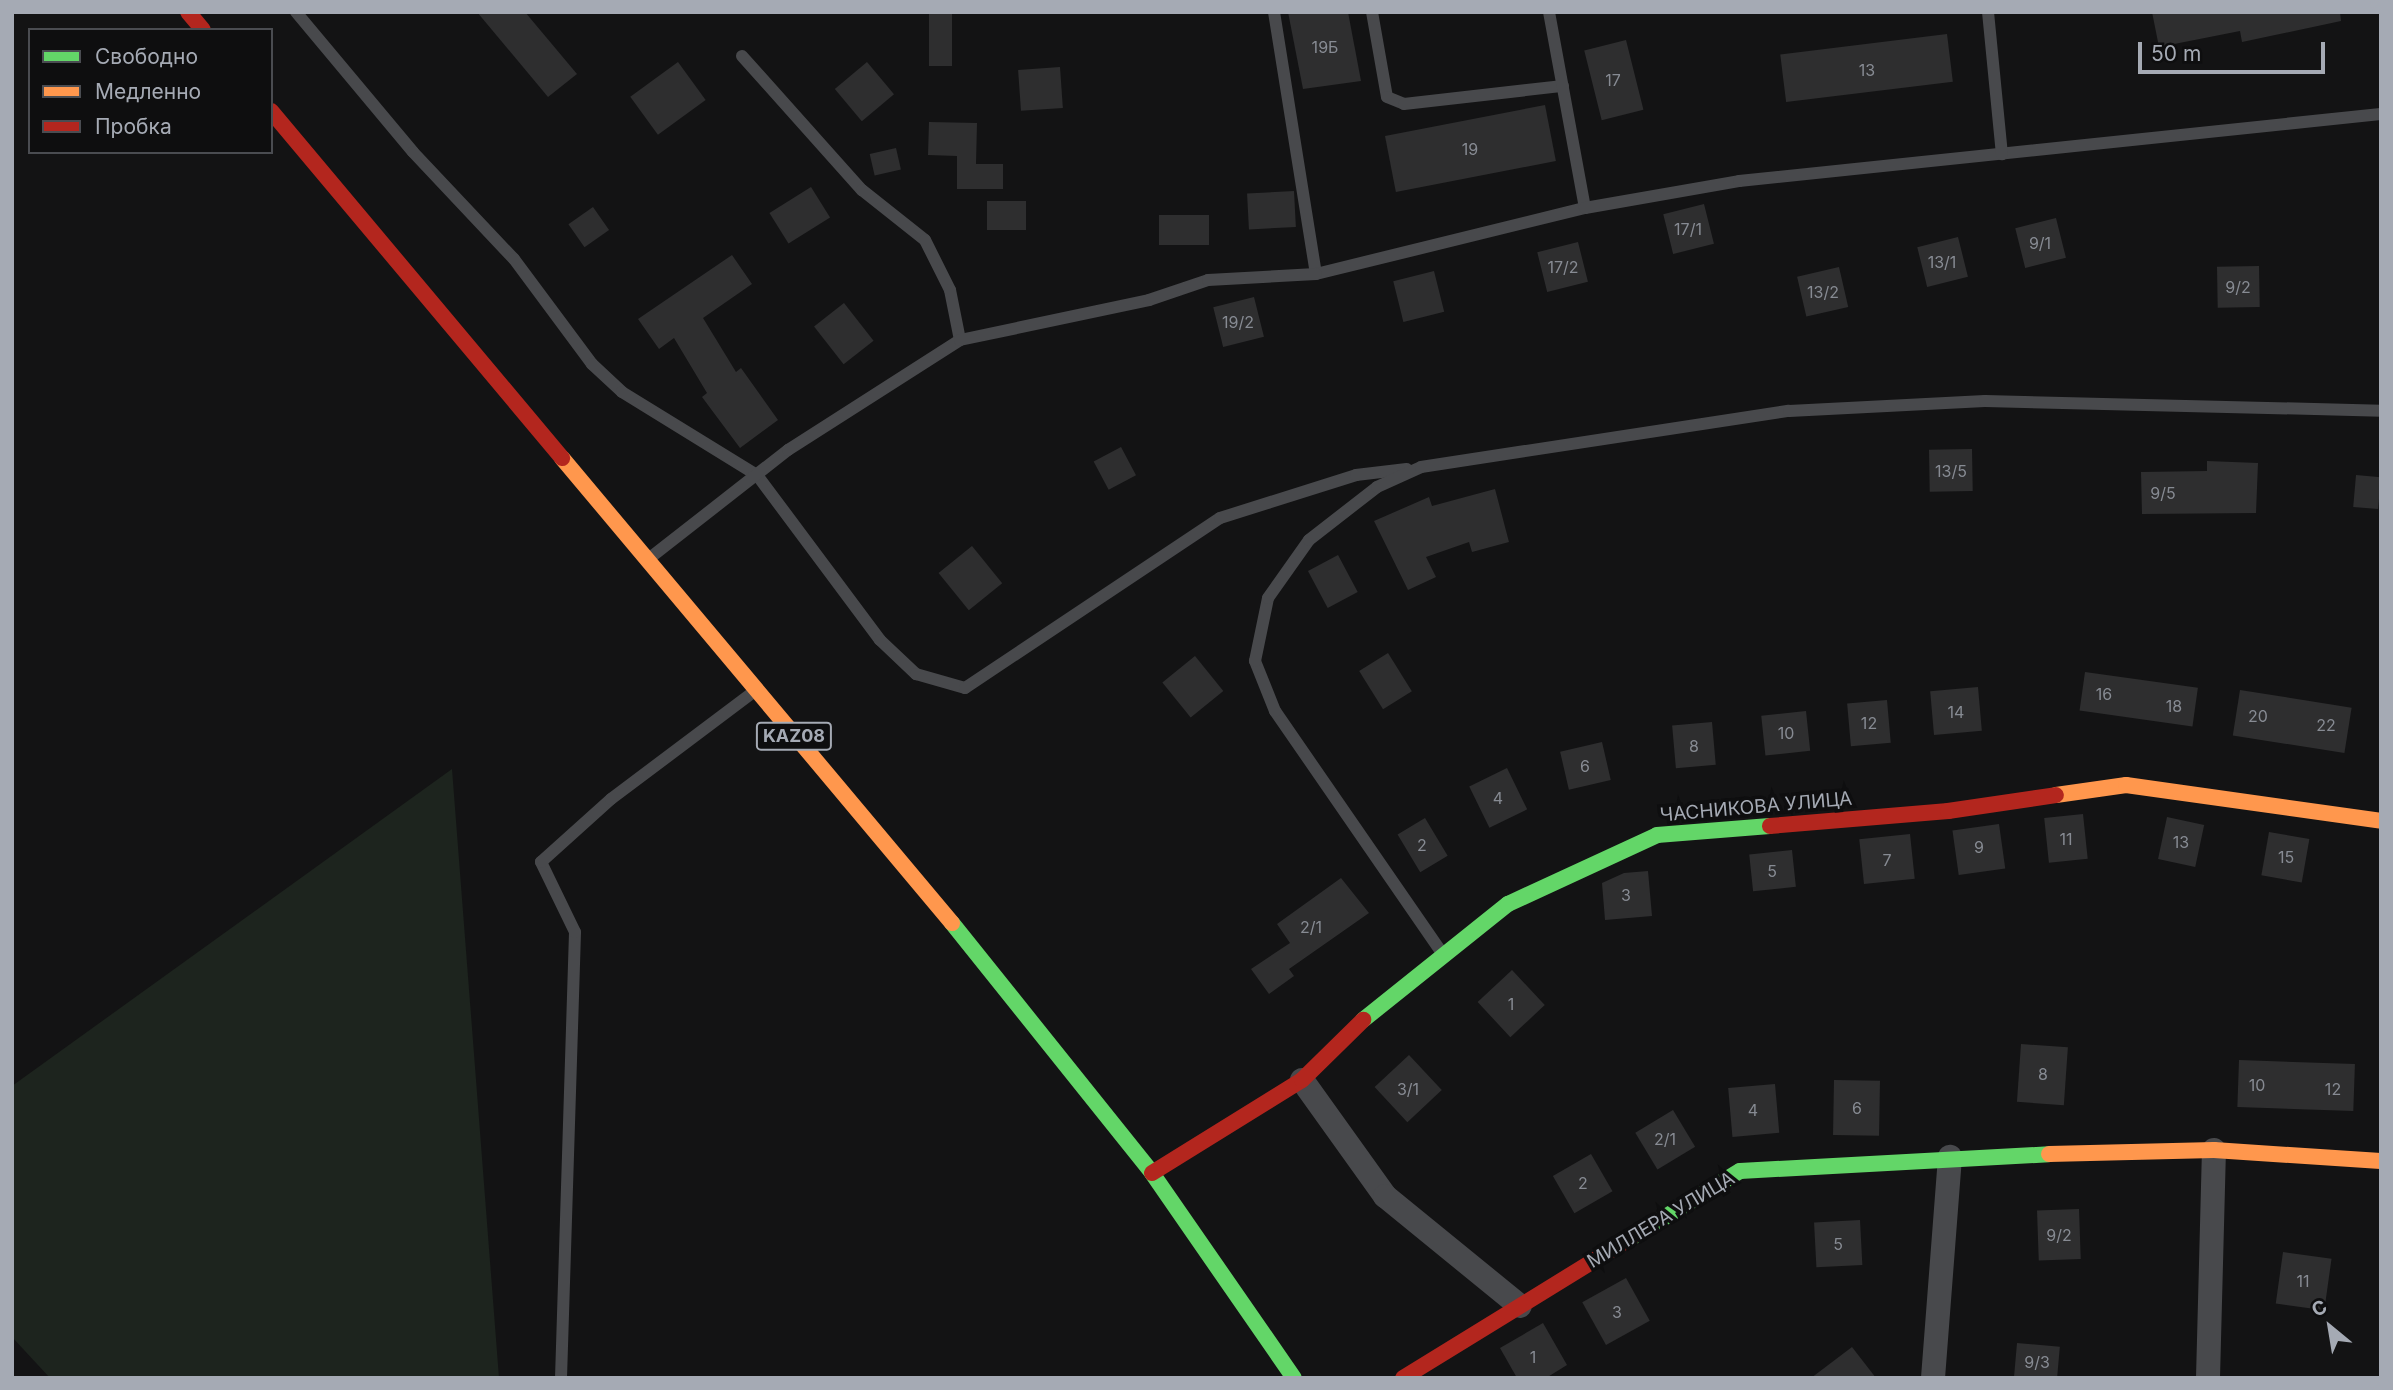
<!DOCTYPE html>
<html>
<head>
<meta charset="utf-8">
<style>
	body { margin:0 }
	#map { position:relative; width:2393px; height:1390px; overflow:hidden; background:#131314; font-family:Inter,sans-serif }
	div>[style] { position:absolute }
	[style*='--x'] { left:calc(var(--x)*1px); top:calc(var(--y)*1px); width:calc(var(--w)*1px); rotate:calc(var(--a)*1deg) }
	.green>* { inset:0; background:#1d241e }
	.building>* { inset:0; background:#2e2e2f; transform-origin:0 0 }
	.lane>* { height:12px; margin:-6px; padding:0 6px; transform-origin:6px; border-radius:6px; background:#48494c }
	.street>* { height:24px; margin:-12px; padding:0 12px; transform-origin:12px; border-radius:12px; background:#48494c }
	.fast>* { height:16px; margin:-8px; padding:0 8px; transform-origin:8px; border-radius:8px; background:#63d668 }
	.slow>* { height:16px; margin:-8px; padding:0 8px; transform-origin:8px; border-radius:8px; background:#ff974d }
	.jam>* { height:16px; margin:-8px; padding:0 8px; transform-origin:8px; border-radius:8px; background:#b3261e }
	span { translate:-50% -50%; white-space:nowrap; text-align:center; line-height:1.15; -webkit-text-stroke:7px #0e0e0f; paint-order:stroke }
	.number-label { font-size:16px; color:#878b93 }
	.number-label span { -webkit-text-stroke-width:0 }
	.shield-label span { padding:2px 5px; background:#0e0e0f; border:2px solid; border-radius:5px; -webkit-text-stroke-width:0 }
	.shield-label { font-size:18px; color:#a5aab4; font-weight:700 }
	.street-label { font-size:19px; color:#a5aab4 }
	.frame { position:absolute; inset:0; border:14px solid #a5aab4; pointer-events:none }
	.legend { position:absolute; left:28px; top:28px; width:245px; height:126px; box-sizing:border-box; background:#0e0e0f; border:2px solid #4a4c51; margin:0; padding:9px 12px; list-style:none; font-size:21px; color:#a5aab4 }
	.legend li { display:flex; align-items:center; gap:14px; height:35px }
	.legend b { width:35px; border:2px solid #4a4c51 }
	.north { position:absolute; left:2295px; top:1292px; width:70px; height:70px; -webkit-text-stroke:5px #0e0e0f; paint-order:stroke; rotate:330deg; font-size:19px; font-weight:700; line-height:28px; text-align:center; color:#a5aab4 }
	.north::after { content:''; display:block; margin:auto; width:24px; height:32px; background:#a5aab4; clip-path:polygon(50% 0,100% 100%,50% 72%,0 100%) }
	.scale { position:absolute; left:2138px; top:42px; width:187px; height:32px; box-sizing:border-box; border:4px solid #a5aab4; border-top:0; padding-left:9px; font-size:21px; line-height:24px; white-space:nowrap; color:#a5aab4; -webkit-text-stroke:5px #0e0e0f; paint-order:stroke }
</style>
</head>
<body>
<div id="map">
	<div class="green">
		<i style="clip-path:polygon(452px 769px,499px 1378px,50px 1378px,12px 1337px,12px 1086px)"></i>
	</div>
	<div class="building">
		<i style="clip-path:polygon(477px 12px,525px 12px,577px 74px,548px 97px)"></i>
		<i style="left:929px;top:12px;width:23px;height:54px"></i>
		<i style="clip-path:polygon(1288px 12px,1348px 12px,1361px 81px,1303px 89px)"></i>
		<i style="clip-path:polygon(2152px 12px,2340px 12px,2341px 21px,2242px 42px,2240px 31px,2159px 47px)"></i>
		<i style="left:1947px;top:34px;width:48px;height:168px;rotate:83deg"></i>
		<i style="left:1626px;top:40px;width:72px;height:43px;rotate:76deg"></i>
		<i style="left:678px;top:62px;width:47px;height:59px;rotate:54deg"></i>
		<i style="left:867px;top:62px;width:42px;height:42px;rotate:50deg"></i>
		<i style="left:1060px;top:67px;width:41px;height:42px;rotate:86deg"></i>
		<i style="left:1545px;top:105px;width:57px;height:163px;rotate:79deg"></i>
		<i style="clip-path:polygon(929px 122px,977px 123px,976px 164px,1003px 164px,1003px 189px,957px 189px,957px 156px,928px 155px)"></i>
		<i style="left:896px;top:148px;width:22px;height:27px;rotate:77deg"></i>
		<i style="left:811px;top:187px;width:36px;height:49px;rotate:58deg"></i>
		<i style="left:1294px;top:191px;width:36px;height:47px;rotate:87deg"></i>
		<i style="left:987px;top:201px;width:39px;height:29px"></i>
		<i style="left:1704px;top:204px;width:41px;height:42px;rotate:76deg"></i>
		<i style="left:593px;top:207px;width:28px;height:30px;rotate:55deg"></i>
		<i style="left:1159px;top:215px;width:50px;height:30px"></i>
		<i style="left:2056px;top:218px;width:41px;height:42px;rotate:76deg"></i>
		<i style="left:1958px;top:237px;width:41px;height:42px;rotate:76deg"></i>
		<i style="left:1578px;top:242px;width:41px;height:42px;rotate:76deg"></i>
		<i style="clip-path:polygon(732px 255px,752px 284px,703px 318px,736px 372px,741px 368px,778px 420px,740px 448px,702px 397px,707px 393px,674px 338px,659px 349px,638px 319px)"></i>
		<i style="left:2259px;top:266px;width:41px;height:42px;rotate:89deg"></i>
		<i style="left:1839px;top:267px;width:41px;height:43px;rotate:77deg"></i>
		<i style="left:1434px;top:271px;width:42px;height:42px;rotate:76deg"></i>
		<i style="left:1254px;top:297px;width:41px;height:42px;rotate:76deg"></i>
		<i style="left:844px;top:303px;width:48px;height:38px;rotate:52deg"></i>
		<i style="left:1121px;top:447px;width:32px;height:31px;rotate:62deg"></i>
		<i style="left:1972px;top:449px;width:42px;height:43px;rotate:89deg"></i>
		<i style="clip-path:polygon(2207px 461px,2258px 463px,2256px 513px,2142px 514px,2141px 472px,2207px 471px)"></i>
		<i style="left:2356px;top:475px;width:25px;height:32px;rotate:5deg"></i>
		<i style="clip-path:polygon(1495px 489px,1509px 542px,1472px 552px,1469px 542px,1426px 557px,1436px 577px,1408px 590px,1374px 521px,1429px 497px,1432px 506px)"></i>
		<i style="left:972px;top:546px;width:48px;height:43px;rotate:51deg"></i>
		<i style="left:1338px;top:555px;width:42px;height:34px;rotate:62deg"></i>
		<i style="left:1388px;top:653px;width:45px;height:34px;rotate:58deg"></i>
		<i style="left:1195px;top:656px;width:45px;height:42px;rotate:51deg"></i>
		<i style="left:2085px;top:672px;width:114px;height:39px;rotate:8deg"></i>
		<i style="left:1978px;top:687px;width:44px;height:48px;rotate:85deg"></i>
		<i style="left:2240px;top:690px;width:113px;height:46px;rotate:9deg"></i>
		<i style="left:1887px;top:700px;width:43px;height:40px;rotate:85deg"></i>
		<i style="left:1806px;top:711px;width:40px;height:45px;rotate:84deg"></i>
		<i style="left:1712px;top:722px;width:43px;height:40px;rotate:85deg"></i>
		<i style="left:1602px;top:742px;width:39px;height:43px;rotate:77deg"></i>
		<i style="left:1507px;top:768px;width:46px;height:42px;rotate:64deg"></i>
		<i style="left:2083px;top:814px;width:45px;height:39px;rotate:84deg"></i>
		<i style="left:2167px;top:817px;width:38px;height:43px;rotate:12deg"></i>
		<i style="left:1425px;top:818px;width:44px;height:32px;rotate:59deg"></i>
		<i style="left:1999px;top:824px;width:45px;height:47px;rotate:82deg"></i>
		<i style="left:2269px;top:832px;width:41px;height:44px;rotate:10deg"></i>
		<i style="left:1910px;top:834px;width:45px;height:51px;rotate:84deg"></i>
		<i style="left:1792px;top:850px;width:37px;height:43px;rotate:84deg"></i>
		<i style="clip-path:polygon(1648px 871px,1652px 916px,1605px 920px,1602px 883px,1624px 873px)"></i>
		<i style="clip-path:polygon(1341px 878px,1369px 913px,1289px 969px,1294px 976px,1269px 994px,1251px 969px,1290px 943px,1277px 924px)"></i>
		<i style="left:1512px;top:970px;width:48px;height:47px;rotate:47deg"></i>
		<i style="left:2021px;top:1044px;width:47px;height:58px;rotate:4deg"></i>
		<i style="left:1409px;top:1055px;width:48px;height:47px;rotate:47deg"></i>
		<i style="left:2239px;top:1060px;width:116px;height:47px;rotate:2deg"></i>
		<i style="left:1834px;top:1080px;width:46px;height:55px;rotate:1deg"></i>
		<i style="left:1775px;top:1084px;width:49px;height:47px;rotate:85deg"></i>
		<i style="left:1673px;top:1110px;width:43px;height:44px;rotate:59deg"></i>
		<i style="left:1591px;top:1154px;width:43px;height:44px;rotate:60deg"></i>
		<i style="left:2079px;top:1209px;width:50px;height:42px;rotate:88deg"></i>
		<i style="left:1860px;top:1220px;width:45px;height:46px;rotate:87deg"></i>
		<i style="left:2283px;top:1252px;width:49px;height:52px;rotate:8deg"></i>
		<i style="left:1626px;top:1278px;width:49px;height:50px;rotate:61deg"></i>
		<i style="clip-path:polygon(1543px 1323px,1567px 1365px,1546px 1378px,1517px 1378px,1500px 1348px)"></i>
		<i style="left:2017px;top:1343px;width:43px;height:35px;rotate:5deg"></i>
		<i style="clip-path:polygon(1852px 1347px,1876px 1378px,1811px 1378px)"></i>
	</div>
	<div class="lane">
		<i style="--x:296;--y:12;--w:182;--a:50.1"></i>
		<i style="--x:413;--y:152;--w:147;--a:46.7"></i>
		<i style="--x:514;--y:259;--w:131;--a:53.4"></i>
		<i style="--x:592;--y:364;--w:41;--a:43"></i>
		<i style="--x:622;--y:392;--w:158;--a:31.6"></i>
		<i style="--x:757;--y:475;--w:206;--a:53.3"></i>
		<i style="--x:880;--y:640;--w:50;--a:43.4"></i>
		<i style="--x:916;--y:674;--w:51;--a:15.9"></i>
		<i style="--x:965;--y:688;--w:306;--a:-33.7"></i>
		<i style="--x:1220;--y:518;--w:143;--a:-17.5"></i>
		<i style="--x:1356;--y:475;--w:51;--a:-6.7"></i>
		<i style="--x:1274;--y:12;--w:265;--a:80.9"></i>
		<i style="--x:1316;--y:274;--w:277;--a:-13.8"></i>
		<i style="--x:1372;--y:12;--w:86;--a:80"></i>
		<i style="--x:1387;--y:97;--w:18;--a:22"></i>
		<i style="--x:1404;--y:104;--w:160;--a:-6.5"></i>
		<i style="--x:1549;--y:12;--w:199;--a:79.6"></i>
		<i style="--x:1585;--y:208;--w:156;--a:-9.9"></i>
		<i style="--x:1739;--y:181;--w:645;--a:-5.96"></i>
		<i style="--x:1988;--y:12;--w:143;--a:84.4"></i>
		<i style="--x:742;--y:56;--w:180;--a:48.2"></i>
		<i style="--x:862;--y:190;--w:80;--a:38.4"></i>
		<i style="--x:925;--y:240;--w:56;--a:63.4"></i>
		<i style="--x:950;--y:290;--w:51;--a:78.7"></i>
		<i style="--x:651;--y:557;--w:174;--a:-38"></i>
		<i style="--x:788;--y:450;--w:204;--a:-32.6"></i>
		<i style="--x:960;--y:340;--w:193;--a:-11.9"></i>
		<i style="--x:1149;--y:300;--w:62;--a:-18.7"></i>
		<i style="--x:1208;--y:280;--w:108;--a:-3.2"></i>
		<i style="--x:1442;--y:953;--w:294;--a:-124.6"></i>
		<i style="--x:1275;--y:711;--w:54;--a:-111.8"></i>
		<i style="--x:1255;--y:661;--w:64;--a:-78.3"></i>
		<i style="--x:1268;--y:598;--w:71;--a:-54.7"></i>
		<i style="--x:1309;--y:540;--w:86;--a:-37.9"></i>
		<i style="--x:1377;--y:487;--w:48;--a:-24.4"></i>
		<i style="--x:1421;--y:467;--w:372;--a:-8.7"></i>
		<i style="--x:1789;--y:411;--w:196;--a:-2.9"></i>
		<i style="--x:1985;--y:401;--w:396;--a:1.4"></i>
		<i style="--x:561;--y:1378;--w:446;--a:-88.2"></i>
		<i style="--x:575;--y:932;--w:78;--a:-115.9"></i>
		<i style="--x:541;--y:862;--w:94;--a:-42"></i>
		<i style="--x:611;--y:799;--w:176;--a:-36.9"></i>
	</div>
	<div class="street">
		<i style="--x:1302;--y:1080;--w:143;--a:54.4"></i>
		<i style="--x:1385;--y:1196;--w:174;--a:39.2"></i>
		<i style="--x:1933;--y:1378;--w:222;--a:-85.6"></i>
		<i style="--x:2208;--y:1378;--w:228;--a:-88.5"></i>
	</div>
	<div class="fast">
		<i style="--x:952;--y:923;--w:320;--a:51.3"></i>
		<i style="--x:1152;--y:1173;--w:249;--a:55.3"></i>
		<i style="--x:1363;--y:1020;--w:186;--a:-38.7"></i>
		<i style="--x:1508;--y:904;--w:164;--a:-24.8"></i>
		<i style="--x:1657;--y:835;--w:113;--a:-4.6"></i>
		<i style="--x:1631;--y:1238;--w:128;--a:-31.6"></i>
		<i style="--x:1740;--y:1171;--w:309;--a:-3.1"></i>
	</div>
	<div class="slow">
		<i style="--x:562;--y:458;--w:607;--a:50.01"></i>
		<i style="--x:2056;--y:795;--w:71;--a:-8.1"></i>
		<i style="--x:2126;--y:785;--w:258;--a:8"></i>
		<i style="--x:2049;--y:1154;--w:165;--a:-1.4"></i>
		<i style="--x:2214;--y:1150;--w:167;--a:3.8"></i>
	</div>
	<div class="jam">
		<i style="--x:188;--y:12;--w:23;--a:50"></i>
		<i style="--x:271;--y:111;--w:453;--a:50"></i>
		<i style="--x:1770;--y:826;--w:179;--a:-4.8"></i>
		<i style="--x:1948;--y:811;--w:109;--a:-8.4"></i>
		<i style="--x:1152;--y:1173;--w:176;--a:-31.8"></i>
		<i style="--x:1302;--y:1080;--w:86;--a:-44.5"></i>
		<i style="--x:1403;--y:1378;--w:268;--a:-31.6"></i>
	</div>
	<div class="number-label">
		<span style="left:1325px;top:47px">19Б</span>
		<span style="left:1867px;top:70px">13</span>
		<span style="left:1613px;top:80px">17</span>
		<span style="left:1470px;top:149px">19</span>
		<span style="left:1688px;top:229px">17/1</span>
		<span style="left:2040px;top:243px">9/1</span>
		<span style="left:1942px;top:262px">13/1</span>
		<span style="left:1563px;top:267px">17/2</span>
		<span style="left:2238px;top:287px">9/2</span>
		<span style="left:1823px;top:292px">13/2</span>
		<span style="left:1238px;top:322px">19/2</span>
		<span style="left:1951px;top:471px">13/5</span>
		<span style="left:2163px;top:493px">9/5</span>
		<span style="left:2104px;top:694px">16</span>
		<span style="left:2174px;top:706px">18</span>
		<span style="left:1956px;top:712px">14</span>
		<span style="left:2258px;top:716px">20</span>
		<span style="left:1869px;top:723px">12</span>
		<span style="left:2326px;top:725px">22</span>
		<span style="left:1786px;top:733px">10</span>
		<span style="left:1694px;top:746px">8</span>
		<span style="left:1585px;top:766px">6</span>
		<span style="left:1498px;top:798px">4</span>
		<span style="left:2066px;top:839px">11</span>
		<span style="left:2181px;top:842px">13</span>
		<span style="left:1422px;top:845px">2</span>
		<span style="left:1979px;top:847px">9</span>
		<span style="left:2286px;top:857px">15</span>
		<span style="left:1887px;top:860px">7</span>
		<span style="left:1772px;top:871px">5</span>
		<span style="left:1626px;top:895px">3</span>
		<span style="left:1311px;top:927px">2/1</span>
		<span style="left:1511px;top:1004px">1</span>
		<span style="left:2043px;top:1074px">8</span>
		<span style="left:2257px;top:1085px">10</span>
		<span style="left:1408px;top:1089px">3/1</span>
		<span style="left:2333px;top:1089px">12</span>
		<span style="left:1857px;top:1108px">6</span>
		<span style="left:1753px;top:1110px">4</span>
		<span style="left:1665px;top:1139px">2/1</span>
		<span style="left:1583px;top:1183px">2</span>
		<span style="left:2059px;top:1235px">9/2</span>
		<span style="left:1838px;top:1244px">5</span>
		<span style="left:2303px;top:1281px">11</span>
		<span style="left:1617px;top:1312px">3</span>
		<span style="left:1533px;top:1357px">1</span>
		<span style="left:2037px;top:1362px">9/3</span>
	</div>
	<div class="shield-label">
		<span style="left:794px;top:736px">KAZ08</span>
	</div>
	<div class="street-label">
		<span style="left:1756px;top:807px;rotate:-5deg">ЧАСНИКОВА УЛИЦА</span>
		<span style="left:1661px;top:1220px;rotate:-31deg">МИЛЛЕРА УЛИЦА</span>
	</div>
	<div class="frame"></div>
	<ul class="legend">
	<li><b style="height:9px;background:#63d668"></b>Свободно</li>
	<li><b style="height:9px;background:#ff974d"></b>Медленно</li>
	<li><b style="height:9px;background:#b3261e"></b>Пробка</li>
	</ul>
	<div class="north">С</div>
	<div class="scale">50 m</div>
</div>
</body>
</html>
